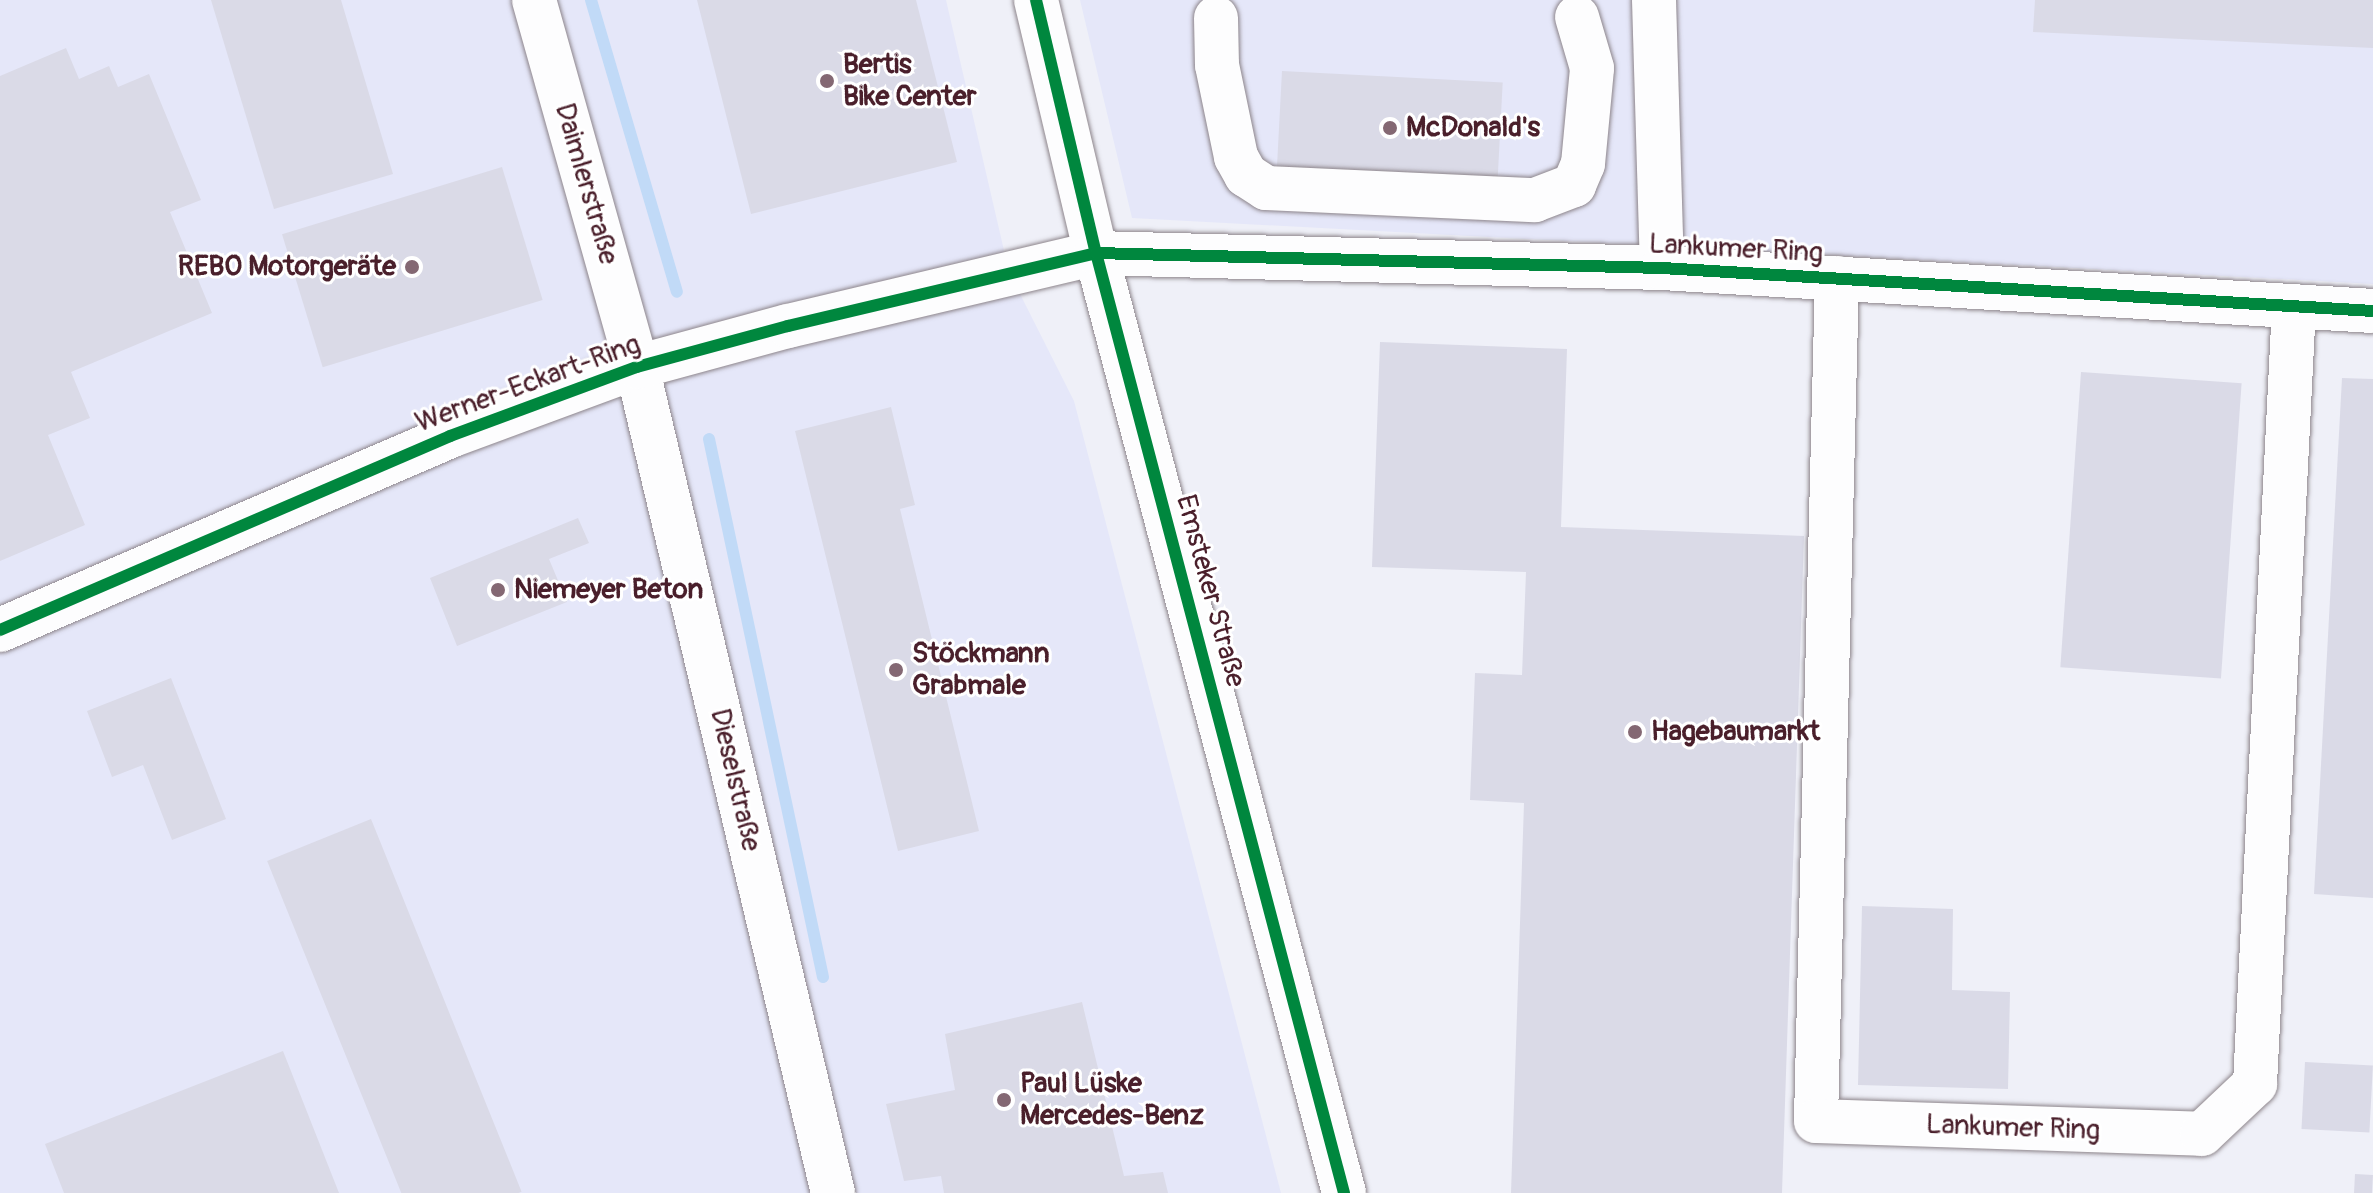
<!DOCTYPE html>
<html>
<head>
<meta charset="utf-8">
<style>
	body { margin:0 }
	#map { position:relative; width:2373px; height:1193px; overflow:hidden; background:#eff0f8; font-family:Pangolin,sans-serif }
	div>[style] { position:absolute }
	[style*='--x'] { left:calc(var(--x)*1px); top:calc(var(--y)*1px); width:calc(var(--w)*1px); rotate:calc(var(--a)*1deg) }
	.built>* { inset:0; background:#e5e7f9 }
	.stream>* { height:12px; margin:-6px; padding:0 6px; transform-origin:6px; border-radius:6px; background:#c1daf7 }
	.building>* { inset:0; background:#dadae7; transform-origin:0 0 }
	.roads { filter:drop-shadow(0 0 2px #8d858b) drop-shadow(0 0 2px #8d858b) }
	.minor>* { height:44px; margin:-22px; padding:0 22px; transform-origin:22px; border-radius:22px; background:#fdfdfe }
	.cycleway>* { height:12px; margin:-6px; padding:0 6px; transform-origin:6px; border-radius:6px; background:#00873e }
	.dots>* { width:22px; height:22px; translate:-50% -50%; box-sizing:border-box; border:4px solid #fff; border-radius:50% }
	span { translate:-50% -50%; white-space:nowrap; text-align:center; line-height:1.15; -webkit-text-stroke:6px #fff; paint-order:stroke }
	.poi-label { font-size:28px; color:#4a1f2b; font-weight:700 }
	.left { translate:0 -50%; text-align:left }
	.right { translate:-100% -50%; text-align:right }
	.street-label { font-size:28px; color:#4a1f2b }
</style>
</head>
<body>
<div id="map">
	<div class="built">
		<i style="clip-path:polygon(0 0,946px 0,1009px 272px,1074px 401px,1281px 1193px,0 1193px)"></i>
		<i style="clip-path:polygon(1080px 0,2373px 0,2373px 284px,1132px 218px)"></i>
	</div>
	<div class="stream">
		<i style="--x:591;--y:0;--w:304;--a:73.6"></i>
		<i style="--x:709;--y:439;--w:550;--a:78.04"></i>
	</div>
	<div class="building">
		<i style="clip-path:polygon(211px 0,341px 0,393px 174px,274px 209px)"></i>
		<i style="clip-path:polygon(697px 0,916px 0,957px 162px,751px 214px)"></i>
		<i style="clip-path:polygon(2035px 0,2373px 0,2373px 48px,2033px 32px)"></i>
		<i style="clip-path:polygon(66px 48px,79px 79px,109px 66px,118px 87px,149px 74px,201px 200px,170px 212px,212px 313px,71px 372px,90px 418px,48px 435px,85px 525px,0 561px,0 76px)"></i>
		<i style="left:1282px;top:71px;width:221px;height:101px;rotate:3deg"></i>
		<i style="left:502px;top:167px;width:139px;height:230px;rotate:73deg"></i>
		<i style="clip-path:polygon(1380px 342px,1567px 349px,1561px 527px,1804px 536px,1782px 1193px,1511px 1193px,1524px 803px,1470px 800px,1475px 673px,1522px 675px,1526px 572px,1372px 567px)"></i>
		<i style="left:2081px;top:372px;width:161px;height:296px;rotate:4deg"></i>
		<i style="clip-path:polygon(2342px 378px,2373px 379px,2373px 898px,2314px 894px)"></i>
		<i style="clip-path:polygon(891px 407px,915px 505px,900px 509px,979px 831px,898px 851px,795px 431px)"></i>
		<i style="clip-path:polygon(578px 518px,589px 543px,549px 559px,567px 602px,457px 646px,430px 578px)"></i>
		<i style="clip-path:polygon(171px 678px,226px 819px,172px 840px,143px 765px,112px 777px,87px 711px)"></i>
		<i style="left:371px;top:819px;width:402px;height:112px;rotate:68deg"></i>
		<i style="clip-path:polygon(1862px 906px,1953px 909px,1952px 990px,2010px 992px,2008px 1089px,1858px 1085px)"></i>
		<i style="clip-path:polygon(1082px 1002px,1124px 1176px,1163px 1172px,1168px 1193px,944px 1193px,941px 1176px,904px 1181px,886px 1104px,955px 1090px,945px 1034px)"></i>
		<i style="clip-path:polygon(283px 1051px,339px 1193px,64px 1193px,45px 1144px)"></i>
		<i style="left:2305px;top:1062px;width:68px;height:67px;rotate:3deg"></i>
		<i style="left:2355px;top:1174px;width:18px;height:19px;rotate:3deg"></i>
	</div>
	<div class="roads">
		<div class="minor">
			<i style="--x:534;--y:0;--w:381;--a:74.3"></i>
			<i style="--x:637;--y:367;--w:849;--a:76.65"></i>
			<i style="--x:1036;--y:0;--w:260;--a:76.7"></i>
			<i style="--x:1096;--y:253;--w:972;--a:75.22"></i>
			<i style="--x:1654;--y:0;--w:268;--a:88.3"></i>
			<i style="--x:1216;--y:18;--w:47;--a:88.8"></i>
			<i style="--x:1217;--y:65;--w:94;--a:78.3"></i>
			<i style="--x:1236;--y:157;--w:21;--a:61"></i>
			<i style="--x:1246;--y:175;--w:24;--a:33"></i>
			<i style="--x:1266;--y:188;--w:269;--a:2.6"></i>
			<i style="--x:1535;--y:200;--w:42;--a:-21"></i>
			<i style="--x:1574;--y:185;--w:23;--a:-67"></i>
			<i style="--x:1583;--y:164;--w:96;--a:-84.6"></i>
			<i style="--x:1592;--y:68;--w:53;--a:-106.4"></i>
			<i style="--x:1837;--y:278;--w:843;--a:91.43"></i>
			<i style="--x:1816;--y:1121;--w:386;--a:1.9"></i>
			<i style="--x:2202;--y:1134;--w:73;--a:-43.3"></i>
			<i style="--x:2255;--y:1084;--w:779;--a:-87.13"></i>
			<i style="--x:0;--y:630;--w:490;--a:-23.3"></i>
			<i style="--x:450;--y:436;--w:199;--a:-20.3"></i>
			<i style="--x:637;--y:367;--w:156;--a:-15.2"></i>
			<i style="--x:788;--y:326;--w:317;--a:-13.3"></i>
			<i style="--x:1096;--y:253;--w:566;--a:1.52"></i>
			<i style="--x:1662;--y:268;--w:712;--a:3.46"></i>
		</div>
	</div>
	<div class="cycleway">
		<i style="--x:1036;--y:0;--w:260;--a:76.7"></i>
		<i style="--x:1096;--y:253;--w:972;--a:75.22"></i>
		<i style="--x:0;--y:630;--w:490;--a:-23.3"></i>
		<i style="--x:450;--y:436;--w:199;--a:-20.3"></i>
		<i style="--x:637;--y:367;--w:156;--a:-15.2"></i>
		<i style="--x:788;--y:326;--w:317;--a:-13.3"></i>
		<i style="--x:1096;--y:253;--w:566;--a:1.52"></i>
		<i style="--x:1662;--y:268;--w:712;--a:3.46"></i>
	</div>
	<div class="dots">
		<i style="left:827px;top:81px;background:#846873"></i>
		<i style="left:1390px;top:128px;background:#846873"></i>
		<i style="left:412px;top:267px;background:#846873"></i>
		<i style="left:498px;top:590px;background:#846873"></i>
		<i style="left:896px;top:670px;background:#846873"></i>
		<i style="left:1635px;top:732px;background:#846873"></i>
		<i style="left:1004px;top:1100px;background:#846873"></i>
	</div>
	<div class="poi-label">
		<span class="left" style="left:843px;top:81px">Bertis<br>Bike Center</span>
		<span class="left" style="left:1406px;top:128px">McDonald's</span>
		<span class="right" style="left:396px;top:267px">REBO Motorgeräte</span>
		<span class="left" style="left:514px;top:590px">Niemeyer Beton</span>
		<span class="left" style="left:912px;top:670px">Stöckmann<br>Grabmale</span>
		<span class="left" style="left:1651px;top:732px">Hagebaumarkt</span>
		<span class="left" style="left:1020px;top:1100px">Paul Lüske<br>Mercedes-Benz</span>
	</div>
	<div class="street-label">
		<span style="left:586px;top:184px;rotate:74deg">Daimlerstraße</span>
		<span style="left:1736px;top:249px;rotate:3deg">Lankumer Ring</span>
		<span style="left:528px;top:384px;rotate:-20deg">Werner-Eckart-Ring</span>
		<span style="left:1210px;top:591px;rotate:75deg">Emsteker Straße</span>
		<span style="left:735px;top:780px;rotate:77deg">Dieselstraße</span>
		<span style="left:2013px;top:1128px;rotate:2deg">Lankumer Ring</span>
	</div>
</div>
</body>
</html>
